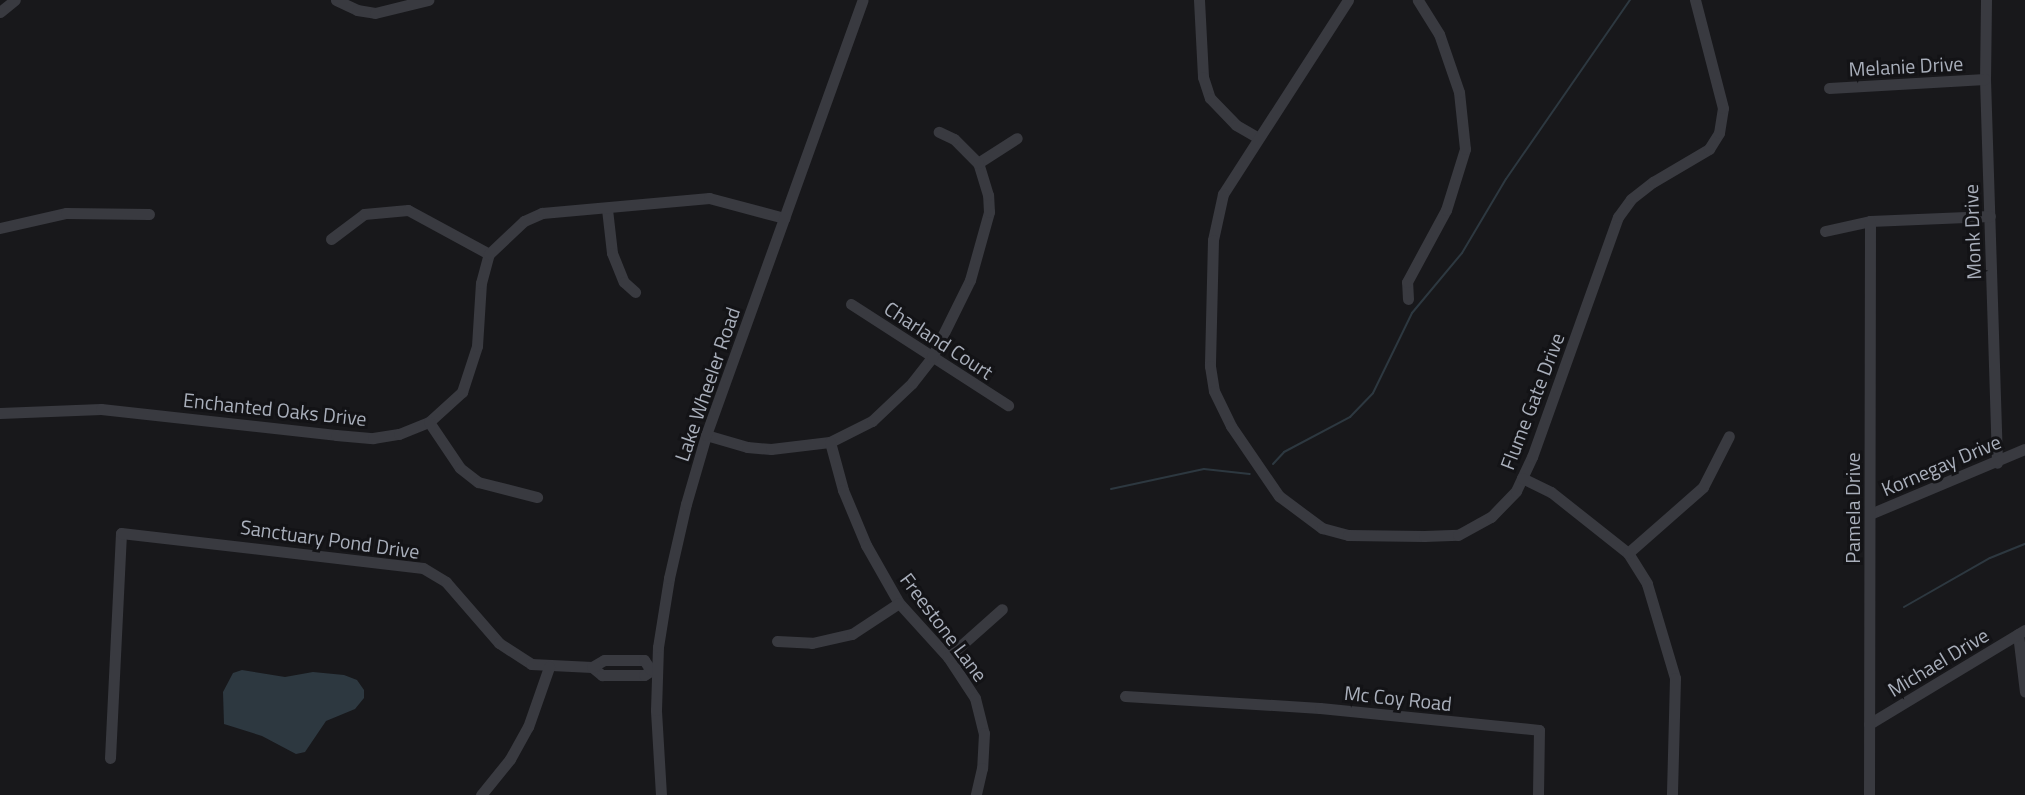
<!DOCTYPE html>
<html>
<head>
<meta charset="utf-8">
<style>
	body { margin:0 }
	#map { position:relative; width:2025px; height:795px; overflow:hidden; background:#18181b; font-family:"Titillium Web",sans-serif }
	div>[style] { position:absolute }
	[style*='--x'] { left:calc(var(--x)*1px); top:calc(var(--y)*1px); width:calc(var(--w)*1px); rotate:calc(var(--a)*1deg) }
	.water>* { inset:0; background:#2d3840 }
	.stream>* { height:2px; margin:-1px; padding:0 1px; transform-origin:1px; border-radius:1px; background:#2d3840 }
	.minor>* { height:11px; margin:-5.5px; padding:0 5.5px; transform-origin:5.5px; border-radius:5.5px; background:#393a40 }
	span { translate:-50% -50%; white-space:nowrap; text-align:center; line-height:1.15; -webkit-text-stroke:6px #131316; paint-order:stroke }
	.street-label { font-size:20px; color:#a9afbb }
</style>
</head>
<body>
<div id="map">
	<div class="water">
		<i style="clip-path:polygon(242px 670px,285px 677px,313px 672px,344px 675px,357px 680px,364px 690px,364px 698px,355px 709px,326px 721px,305px 752px,296px 754px,262px 736px,224px 724px,223px 692px,233px 673px)"></i>
	</div>
	<div class="stream">
		<i style="--x:1273;--y:464;--w:16;--a:-47"></i>
		<i style="--x:1284;--y:452;--w:75;--a:-27.9"></i>
		<i style="--x:1350;--y:417;--w:33;--a:-46"></i>
		<i style="--x:1373;--y:393;--w:89;--a:-64"></i>
		<i style="--x:1412;--y:313;--w:78;--a:-50.2"></i>
		<i style="--x:1462;--y:253;--w:86;--a:-59.3"></i>
		<i style="--x:1506;--y:179;--w:218;--a:-55.3"></i>
		<i style="--x:1111;--y:489;--w:95;--a:-12.1"></i>
		<i style="--x:1204;--y:469;--w:46;--a:6.2"></i>
		<i style="--x:1904;--y:607;--w:99;--a:-29.7"></i>
		<i style="--x:1990;--y:558;--w:38;--a:-22"></i>
	</div>
	<div class="minor">
		<i style="--x:336;--y:0;--w:23;--a:25"></i>
		<i style="--x:357;--y:10;--w:18;--a:9"></i>
		<i style="--x:375;--y:13;--w:55;--a:-13.8"></i>
		<i style="--x:1199;--y:0;--w:77;--a:87"></i>
		<i style="--x:1203;--y:77;--w:22;--a:72"></i>
		<i style="--x:1210;--y:98;--w:37;--a:46"></i>
		<i style="--x:1236;--y:125;--w:24;--a:30"></i>
		<i style="--x:1348;--y:0;--w:231;--a:122.8"></i>
		<i style="--x:1223;--y:194;--w:47;--a:102.3"></i>
		<i style="--x:1213;--y:240;--w:126;--a:91.4"></i>
		<i style="--x:1210;--y:366;--w:25;--a:81"></i>
		<i style="--x:1214;--y:391;--w:39;--a:64"></i>
		<i style="--x:1231;--y:426;--w:85;--a:55.6"></i>
		<i style="--x:1279;--y:496;--w:54;--a:36.7"></i>
		<i style="--x:1322;--y:528;--w:27;--a:15"></i>
		<i style="--x:1348;--y:535;--w:76;--a:0.8"></i>
		<i style="--x:1424;--y:536;--w:34;--a:-2"></i>
		<i style="--x:1458;--y:535;--w:38;--a:-29"></i>
		<i style="--x:1491;--y:517;--w:36;--a:-46"></i>
		<i style="--x:1516;--y:491;--w:38;--a:-65"></i>
		<i style="--x:1532;--y:457;--w:255;--a:-70.3"></i>
		<i style="--x:1618;--y:217;--w:22;--a:-54"></i>
		<i style="--x:1631;--y:199;--w:28;--a:-38"></i>
		<i style="--x:1653;--y:182;--w:65;--a:-30.5"></i>
		<i style="--x:1709;--y:149;--w:19;--a:-58"></i>
		<i style="--x:1719;--y:133;--w:25;--a:-81"></i>
		<i style="--x:1723;--y:108;--w:112;--a:-104.5"></i>
		<i style="--x:1986;--y:0;--w:79;--a:90.7"></i>
		<i style="--x:1985;--y:79;--w:384;--a:88.2"></i>
		<i style="--x:0;--y:12;--w:19;--a:-39"></i>
		<i style="--x:1829;--y:88;--w:156;--a:-3.3"></i>
		<i style="--x:978;--y:163;--w:46;--a:-32.7"></i>
		<i style="--x:607;--y:209;--w:44;--a:83.5"></i>
		<i style="--x:612;--y:253;--w:31;--a:68"></i>
		<i style="--x:624;--y:282;--w:15;--a:42"></i>
		<i style="--x:0;--y:228;--w:68;--a:-12.8"></i>
		<i style="--x:66;--y:213;--w:83;--a:0.7"></i>
		<i style="--x:1825;--y:231;--w:46;--a:-12.5"></i>
		<i style="--x:1870;--y:221;--w:120;--a:-2.4"></i>
		<i style="--x:331;--y:239;--w:41;--a:-37.1"></i>
		<i style="--x:364;--y:214;--w:44;--a:-5.2"></i>
		<i style="--x:408;--y:210;--w:92;--a:28.5"></i>
		<i style="--x:1408;--y:299;--w:17;--a:-93"></i>
		<i style="--x:1407;--y:282;--w:82;--a:-61.6"></i>
		<i style="--x:1446;--y:210;--w:64;--a:-72.7"></i>
		<i style="--x:1465;--y:149;--w:57;--a:-96"></i>
		<i style="--x:1459;--y:92;--w:61;--a:-109"></i>
		<i style="--x:1439;--y:34;--w:40;--a:-122"></i>
		<i style="--x:851;--y:304;--w:187;--a:32.8"></i>
		<i style="--x:0;--y:413;--w:101;--a:-2.3"></i>
		<i style="--x:101;--y:409;--w:236;--a:6.3"></i>
		<i style="--x:336;--y:435;--w:37;--a:5"></i>
		<i style="--x:373;--y:438;--w:26;--a:-9"></i>
		<i style="--x:399;--y:434;--w:32;--a:-22"></i>
		<i style="--x:429;--y:422;--w:45;--a:-42.3"></i>
		<i style="--x:462;--y:392;--w:48;--a:-71.9"></i>
		<i style="--x:477;--y:346;--w:63;--a:-86.4"></i>
		<i style="--x:481;--y:283;--w:30;--a:-75"></i>
		<i style="--x:489;--y:254;--w:48;--a:-43.3"></i>
		<i style="--x:524;--y:221;--w:20;--a:-24"></i>
		<i style="--x:542;--y:213;--w:168;--a:-5.1"></i>
		<i style="--x:709;--y:198;--w:78;--a:14.9"></i>
		<i style="--x:429;--y:422;--w:55;--a:56"></i>
		<i style="--x:460;--y:468;--w:23;--a:38"></i>
		<i style="--x:478;--y:482;--w:61;--a:14.3"></i>
		<i style="--x:706;--y:435;--w:43;--a:16.3"></i>
		<i style="--x:747;--y:447;--w:24;--a:5"></i>
		<i style="--x:771;--y:449;--w:59;--a:-6.8"></i>
		<i style="--x:830;--y:442;--w:47;--a:-26.6"></i>
		<i style="--x:872;--y:421;--w:55;--a:-43.5"></i>
		<i style="--x:912;--y:383;--w:33;--a:-52"></i>
		<i style="--x:932;--y:357;--w:86;--a:-63.7"></i>
		<i style="--x:970;--y:280;--w:71;--a:-74.4"></i>
		<i style="--x:989;--y:212;--w:17;--a:-93"></i>
		<i style="--x:988;--y:195;--w:34;--a:-107"></i>
		<i style="--x:978;--y:163;--w:34;--a:-135"></i>
		<i style="--x:954;--y:139;--w:17;--a:-155"></i>
		<i style="--x:830;--y:442;--w:50;--a:74.8"></i>
		<i style="--x:843;--y:490;--w:60;--a:67.3"></i>
		<i style="--x:866;--y:545;--w:67;--a:60.4"></i>
		<i style="--x:899;--y:603;--w:73;--a:47.8"></i>
		<i style="--x:948;--y:657;--w:49;--a:56.6"></i>
		<i style="--x:975;--y:698;--w:36;--a:76"></i>
		<i style="--x:984;--y:733;--w:35;--a:93"></i>
		<i style="--x:982;--y:768;--w:28;--a:103"></i>
		<i style="--x:1522;--y:478;--w:32;--a:26"></i>
		<i style="--x:1551;--y:492;--w:98;--a:38.4"></i>
		<i style="--x:1628;--y:553;--w:36;--a:58"></i>
		<i style="--x:1647;--y:584;--w:98;--a:73.4"></i>
		<i style="--x:1675;--y:678;--w:117;--a:91.5"></i>
		<i style="--x:1870;--y:514;--w:168;--a:-22.8"></i>
		<i style="--x:1628;--y:553;--w:100;--a:-41.3"></i>
		<i style="--x:1703;--y:487;--w:57;--a:-63"></i>
		<i style="--x:2018;--y:634;--w:58;--a:83.1"></i>
		<i style="--x:777;--y:641;--w:35;--a:3"></i>
		<i style="--x:812;--y:643;--w:41;--a:-12.7"></i>
		<i style="--x:852;--y:634;--w:56;--a:-33.4"></i>
		<i style="--x:948;--y:657;--w:72;--a:-41.6"></i>
		<i style="--x:592;--y:667;--w:13;--a:39"></i>
		<i style="--x:602;--y:675;--w:42;--a:0"></i>
		<i style="--x:644;--y:675;--w:12;--a:-31"></i>
		<i style="--x:1125;--y:696;--w:195;--a:3.5"></i>
		<i style="--x:1320;--y:708;--w:220;--a:5.7"></i>
		<i style="--x:1539;--y:730;--w:65;--a:90.9"></i>
		<i style="--x:1869;--y:724;--w:182;--a:-31.1"></i>
		<i style="--x:110;--y:758;--w:225;--a:-87.2"></i>
		<i style="--x:121;--y:533;--w:304;--a:6.6"></i>
		<i style="--x:423;--y:568;--w:27;--a:31"></i>
		<i style="--x:446;--y:582;--w:81;--a:49"></i>
		<i style="--x:499;--y:643;--w:38;--a:33"></i>
		<i style="--x:531;--y:664;--w:61;--a:2.8"></i>
		<i style="--x:592;--y:667;--w:14;--a:-30"></i>
		<i style="--x:604;--y:660;--w:40;--a:0"></i>
		<i style="--x:644;--y:660;--w:11;--a:56"></i>
		<i style="--x:481;--y:795;--w:46;--a:-51.1"></i>
		<i style="--x:510;--y:759;--w:37;--a:-61"></i>
		<i style="--x:528;--y:727;--w:64;--a:-70.7"></i>
		<i style="--x:661;--y:795;--w:85;--a:-93.4"></i>
		<i style="--x:656;--y:710;--w:63;--a:-88.2"></i>
		<i style="--x:658;--y:647;--w:70;--a:-80.9"></i>
		<i style="--x:669;--y:578;--w:76;--a:-77.1"></i>
		<i style="--x:686;--y:504;--w:72;--a:-73.8"></i>
		<i style="--x:706;--y:435;--w:462;--a:-70.2"></i>
		<i style="--x:1869;--y:795;--w:574;--a:-89.9"></i>
	</div>
	<div class="street-label">
		<span style="left:1906px;top:66px;rotate:-3deg">Melanie Drive</span>
		<span style="left:1972px;top:232px;rotate:-92deg">Monk Drive</span>
		<span style="left:939px;top:340px;rotate:33deg">Charland Court</span>
		<span style="left:707px;top:384px;rotate:-71deg">Lake Wheeler Road</span>
		<span style="left:1532px;top:401px;rotate:-69deg">Flume Gate Drive</span>
		<span style="left:275px;top:409px;rotate:6deg">Enchanted Oaks Drive</span>
		<span style="left:1941px;top:465px;rotate:-23deg">Kornegay Drive</span>
		<span style="left:1852px;top:508px;rotate:-90deg">Pamela Drive</span>
		<span style="left:330px;top:539px;rotate:8deg">Sanctuary Pond Drive</span>
		<span style="left:944px;top:627px;rotate:53deg">Freestone Lane</span>
		<span style="left:1938px;top:662px;rotate:-31deg">Michael Drive</span>
		<span style="left:1398px;top:698px;rotate:6deg">Mc Coy Road</span>
	</div>
</div>
</body>
</html>
